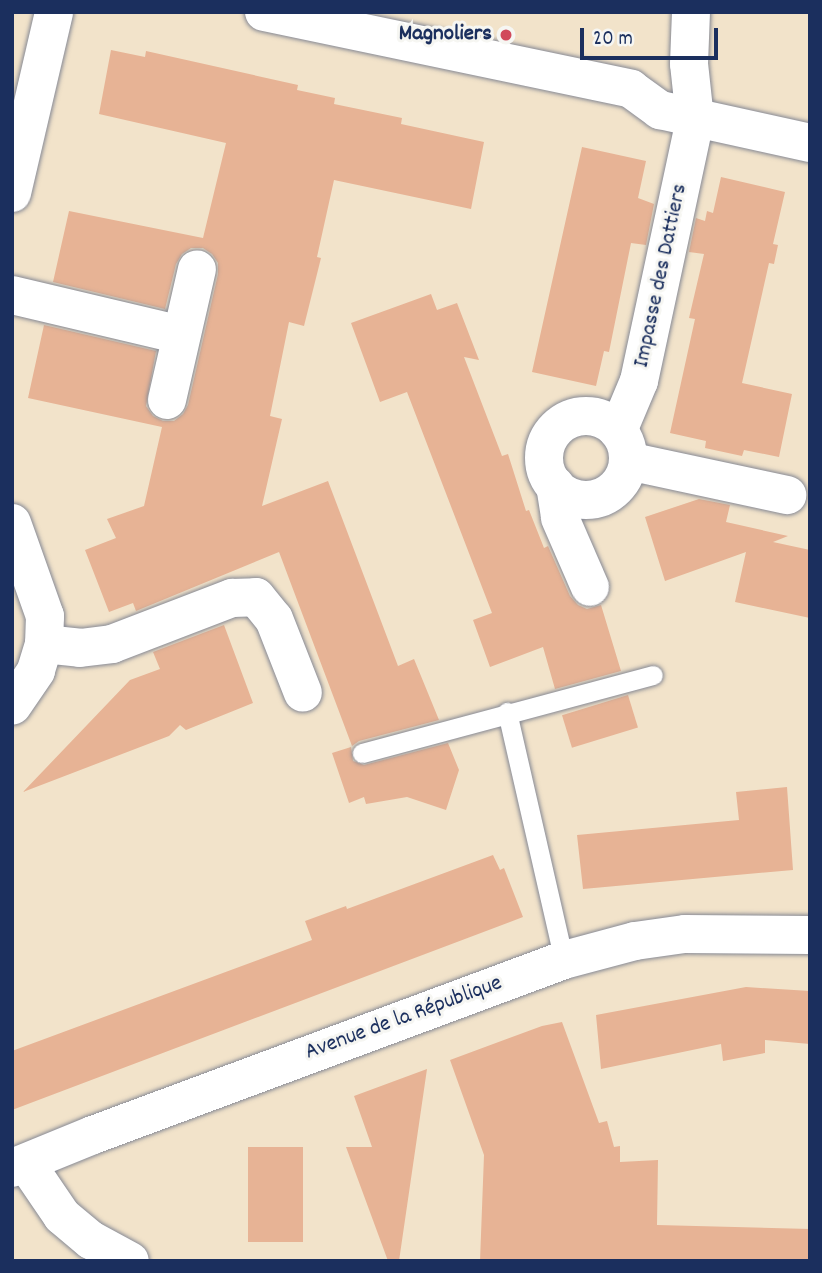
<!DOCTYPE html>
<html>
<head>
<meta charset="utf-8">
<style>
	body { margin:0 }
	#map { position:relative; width:822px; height:1273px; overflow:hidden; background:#f2e3ca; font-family:Dekko,sans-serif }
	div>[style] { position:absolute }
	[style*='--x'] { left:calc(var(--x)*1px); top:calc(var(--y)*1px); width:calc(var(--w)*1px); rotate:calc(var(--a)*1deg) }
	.building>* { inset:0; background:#e7b395; transform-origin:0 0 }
	.roads { filter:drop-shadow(0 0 2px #868994) drop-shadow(0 0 2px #868994) }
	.service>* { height:19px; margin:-9.5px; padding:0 9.5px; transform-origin:9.5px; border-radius:9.5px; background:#fff }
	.minor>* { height:38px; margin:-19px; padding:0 19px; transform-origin:19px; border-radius:19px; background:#fff }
	.minor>.ring { margin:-19px; padding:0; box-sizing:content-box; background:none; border:38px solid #fff; border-radius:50% }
	.dots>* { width:19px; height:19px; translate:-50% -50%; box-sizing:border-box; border:4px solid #f6f6f2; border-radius:50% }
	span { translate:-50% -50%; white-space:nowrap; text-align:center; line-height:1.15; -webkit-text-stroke:6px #f6f6f2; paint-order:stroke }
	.poi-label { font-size:23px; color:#1b2f5e; font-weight:700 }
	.right { translate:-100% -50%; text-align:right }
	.street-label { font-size:23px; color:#1b2f5e }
	.frame { position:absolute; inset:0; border:14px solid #1b2f5e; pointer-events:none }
	.scale { position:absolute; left:580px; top:28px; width:138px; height:32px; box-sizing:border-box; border:4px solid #1b2f5e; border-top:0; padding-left:9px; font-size:21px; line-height:24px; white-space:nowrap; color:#1b2f5e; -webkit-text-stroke:5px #f6f6f2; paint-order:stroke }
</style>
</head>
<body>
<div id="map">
	<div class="building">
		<i style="clip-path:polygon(111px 50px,145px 57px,146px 51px,298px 85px,297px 90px,335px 98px,334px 104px,402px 118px,401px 124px,484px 142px,471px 209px,334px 180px,317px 257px,321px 258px,304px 326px,289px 322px,270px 416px,282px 419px,262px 506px,328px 481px,398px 666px,414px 659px,439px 720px,359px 741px,352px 746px,279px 552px,136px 611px,133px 603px,109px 612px,85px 550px,116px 538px,107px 519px,144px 506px,162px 427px,28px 398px,44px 325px,156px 351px,146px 406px,153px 416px,163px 421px,174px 421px,183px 414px,188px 405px,218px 274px,218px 263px,212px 254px,203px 248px,191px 248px,182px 254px,176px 264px,165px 309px,53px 282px,69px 211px,203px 238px,226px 143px,99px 114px)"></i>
		<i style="clip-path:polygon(582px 147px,646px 161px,638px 198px,654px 204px,646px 245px,631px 243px,609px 352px,604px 351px,596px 386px,532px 372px)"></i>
		<i style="clip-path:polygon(721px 177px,785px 192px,773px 244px,778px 245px,774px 264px,769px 263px,742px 383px,792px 394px,779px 457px,744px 450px,742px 456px,705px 448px,706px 441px,670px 433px,695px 319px,689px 318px,704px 254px,689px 252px,696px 218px,705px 221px,707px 211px,713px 213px)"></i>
		<i style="clip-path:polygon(431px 294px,437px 310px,457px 303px,479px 360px,464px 357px,502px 456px,508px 454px,526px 511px,529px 510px,544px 548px,548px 546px,570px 596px,578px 605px,587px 609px,601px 605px,621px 671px,555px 689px,543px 647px,490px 667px,473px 620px,492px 613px,407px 392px,380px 402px,351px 323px)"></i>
		<i style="clip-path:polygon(699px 499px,730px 505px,726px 522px,788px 536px,773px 542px,810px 550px,810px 618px,735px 602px,746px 552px,665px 581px,645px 517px)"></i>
		<i style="clip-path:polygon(224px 625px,253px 703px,186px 730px,180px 725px,169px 736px,23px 792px,130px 680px,160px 669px,153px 652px)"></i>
		<i style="left:628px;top:695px;width:34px;height:69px;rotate:73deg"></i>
		<i style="clip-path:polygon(448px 743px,459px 770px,446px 810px,407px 797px,366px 804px,364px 797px,349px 803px,332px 753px,351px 747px,353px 761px,364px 765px)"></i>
		<i style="clip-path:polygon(787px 787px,793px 870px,583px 889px,577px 835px,739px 820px,736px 792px)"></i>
		<i style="clip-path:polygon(493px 855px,500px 870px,504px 868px,523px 917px,12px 1110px,12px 1051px,312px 940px,305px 921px,346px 906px,347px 909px)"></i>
		<i style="clip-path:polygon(746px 987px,810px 991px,810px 1044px,765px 1040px,765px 1053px,723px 1061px,721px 1044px,601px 1069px,596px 1015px)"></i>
		<i style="clip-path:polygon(562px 1022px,599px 1123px,607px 1121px,614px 1147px,620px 1146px,620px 1162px,658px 1160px,657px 1225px,810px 1229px,810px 1261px,480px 1261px,484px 1155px,450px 1060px,542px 1026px)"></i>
		<i style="clip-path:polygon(427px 1069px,399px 1261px,388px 1261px,346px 1147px,372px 1147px,354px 1096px)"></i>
		<i style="left:303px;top:1147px;width:95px;height:55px;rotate:90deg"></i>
	</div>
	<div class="roads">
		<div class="service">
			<i style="--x:507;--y:712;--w:254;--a:77.1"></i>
			<i style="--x:362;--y:753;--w:301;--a:-15"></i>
		</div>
		<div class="minor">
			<i style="--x:264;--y:12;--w:375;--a:11.8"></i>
			<i style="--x:631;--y:89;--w:36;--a:36"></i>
			<i style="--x:660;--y:110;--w:154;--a:12.4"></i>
			<i style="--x:12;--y:193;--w:186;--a:-76.9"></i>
			<i style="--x:12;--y:295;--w:174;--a:13.3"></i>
			<i style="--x:167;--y:400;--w:134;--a:-77.1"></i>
			<i class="ring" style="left:544px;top:416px;width:46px;height:46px"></i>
			<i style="--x:618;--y:431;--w:54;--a:-67.2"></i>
			<i style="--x:639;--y:381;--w:268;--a:-77.9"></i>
			<i style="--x:695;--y:119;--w:55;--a:-96.2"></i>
			<i style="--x:689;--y:64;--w:52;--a:-87.8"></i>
			<i style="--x:628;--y:461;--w:163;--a:12.1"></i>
			<i style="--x:555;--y:485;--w:33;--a:81"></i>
			<i style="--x:560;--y:518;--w:75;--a:66.5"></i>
			<i style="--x:12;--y:523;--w:99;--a:70.5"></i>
			<i style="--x:45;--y:616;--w:28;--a:92"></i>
			<i style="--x:44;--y:644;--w:28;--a:107"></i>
			<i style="--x:36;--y:671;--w:42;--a:124.4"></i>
			<i style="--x:44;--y:644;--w:36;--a:6"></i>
			<i style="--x:80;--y:648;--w:32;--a:-7"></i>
			<i style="--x:112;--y:644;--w:129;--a:-21"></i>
			<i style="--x:232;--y:598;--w:24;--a:-2"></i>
			<i style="--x:256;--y:597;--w:28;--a:51"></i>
			<i style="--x:274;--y:619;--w:79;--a:68.6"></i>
			<i style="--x:26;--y:1163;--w:64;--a:55.8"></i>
			<i style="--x:62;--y:1216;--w:38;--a:40"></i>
			<i style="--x:91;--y:1240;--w:44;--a:28.3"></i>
			<i style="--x:12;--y:1168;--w:87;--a:-22.2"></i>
			<i style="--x:93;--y:1135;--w:502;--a:-20.38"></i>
			<i style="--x:564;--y:960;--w:73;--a:-15"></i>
			<i style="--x:635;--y:941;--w:50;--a:-8"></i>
			<i style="--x:685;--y:934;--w:125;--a:0.5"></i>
		</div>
	</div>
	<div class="dots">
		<i style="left:506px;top:35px;background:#d1495b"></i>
	</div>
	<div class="poi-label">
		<span class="right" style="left:492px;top:35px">Magnoliers</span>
	</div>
	<div class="street-label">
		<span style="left:662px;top:276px;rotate:-78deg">Impasse des Dattiers</span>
		<span style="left:404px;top:1019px;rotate:-20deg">Avenue de la République</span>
	</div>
	<div class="frame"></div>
	<div class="scale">20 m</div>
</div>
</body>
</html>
